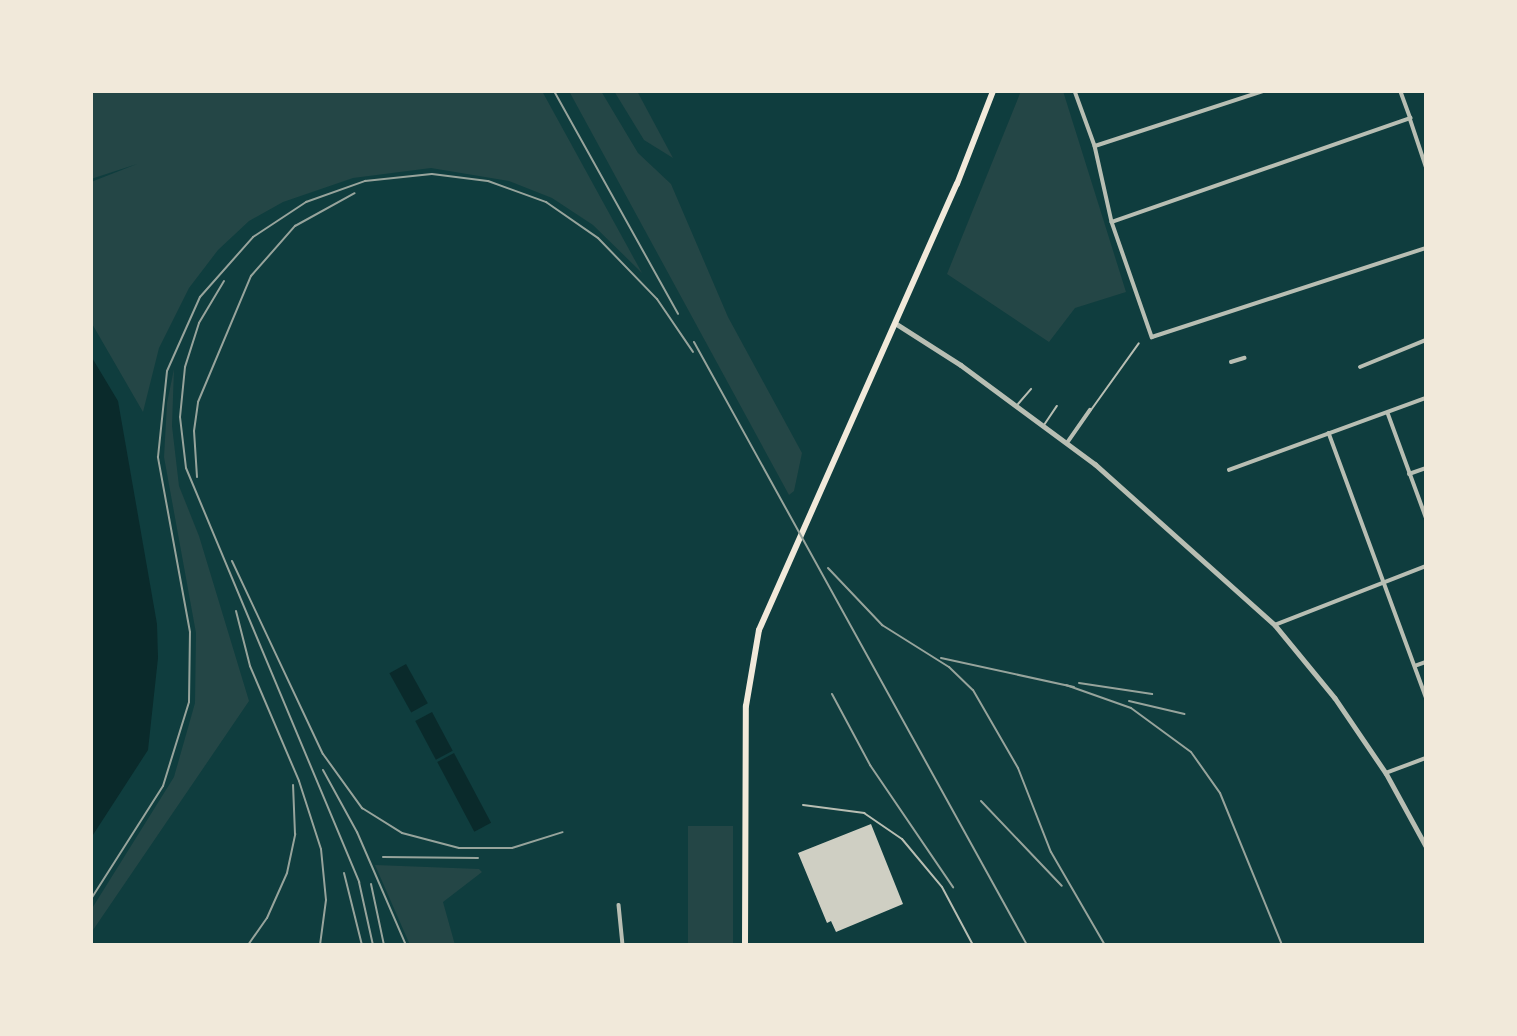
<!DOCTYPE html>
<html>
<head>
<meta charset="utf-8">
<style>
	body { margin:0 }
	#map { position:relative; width:1517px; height:1036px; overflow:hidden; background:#0f3d3e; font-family:"Archivo Narrow",sans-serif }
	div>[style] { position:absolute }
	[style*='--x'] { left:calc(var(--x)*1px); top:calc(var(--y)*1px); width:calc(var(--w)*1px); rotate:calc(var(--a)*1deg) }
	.green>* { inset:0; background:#244646; transform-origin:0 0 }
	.water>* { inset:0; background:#0a2a2b; transform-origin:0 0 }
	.building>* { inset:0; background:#cfcfc3 }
	.service>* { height:2px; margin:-1px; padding:0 1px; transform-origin:1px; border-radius:1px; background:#b8beb3 }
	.minor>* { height:3.5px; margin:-1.75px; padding:0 1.75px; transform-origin:1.75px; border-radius:1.75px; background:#b8beb3 }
	.tertiary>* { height:4.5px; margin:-2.25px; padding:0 2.25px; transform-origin:2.25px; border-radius:2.25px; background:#b8beb3 }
	.primary>* { height:6px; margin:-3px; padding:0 3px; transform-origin:3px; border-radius:3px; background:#f1e9da }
	.rail>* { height:2px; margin:-1px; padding:0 1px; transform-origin:1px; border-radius:1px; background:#97a49c }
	span { translate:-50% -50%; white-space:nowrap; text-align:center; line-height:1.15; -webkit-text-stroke:7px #f1e9da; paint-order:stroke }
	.frame { position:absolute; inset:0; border:93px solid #f1e9da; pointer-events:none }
</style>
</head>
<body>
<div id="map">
	<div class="green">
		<i style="clip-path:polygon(91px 91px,542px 91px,642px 273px,593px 225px,552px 198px,509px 181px,431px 168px,353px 178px,283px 202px,249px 221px,218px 250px,189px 288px,159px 348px,143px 412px,91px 322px,91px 182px,137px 164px,91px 179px)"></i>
		<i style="clip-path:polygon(569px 91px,601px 91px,638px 153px,671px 184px,728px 317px,802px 453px,794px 491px,789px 495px)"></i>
		<i style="clip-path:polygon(614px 91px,637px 91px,673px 158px,644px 140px)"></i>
		<i style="clip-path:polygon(1021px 91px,1063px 91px,1126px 292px,1075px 308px,1049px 342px,947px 274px)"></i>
		<i style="clip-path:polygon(174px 369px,172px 426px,179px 486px,199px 536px,249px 701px,91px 933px,91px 910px,174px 777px,195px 703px,196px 633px,164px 457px,167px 403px)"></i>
		<i style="left:733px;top:826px;width:119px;height:45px;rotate:90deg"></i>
		<i style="clip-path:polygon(375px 865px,479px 869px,482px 872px,443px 902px,455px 945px,410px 945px)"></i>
	</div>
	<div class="water">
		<i style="clip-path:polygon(91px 356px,118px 401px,157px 624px,158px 658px,148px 750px,91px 838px)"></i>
		<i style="left:406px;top:664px;width:45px;height:19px;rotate:61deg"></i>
		<i style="left:432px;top:712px;width:44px;height:19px;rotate:62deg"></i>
		<i style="left:454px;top:753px;width:79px;height:19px;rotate:62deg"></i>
	</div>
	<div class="building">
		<i style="clip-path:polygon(871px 824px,903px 904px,836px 932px,831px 921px,827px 923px,798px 853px)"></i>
	</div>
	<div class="service">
		<i style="--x:1018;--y:404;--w:20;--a:-49"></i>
		<i style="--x:1091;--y:410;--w:82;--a:-54.4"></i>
		<i style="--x:1044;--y:425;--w:23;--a:-56"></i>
		<i style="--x:803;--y:805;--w:62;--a:7.5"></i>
		<i style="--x:864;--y:813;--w:46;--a:34.4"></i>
		<i style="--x:902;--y:839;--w:62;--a:50.2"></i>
		<i style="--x:942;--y:887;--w:66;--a:61.9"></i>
	</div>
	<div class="minor">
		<i style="--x:1075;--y:91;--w:59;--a:70"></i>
		<i style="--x:1095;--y:146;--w:78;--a:77.4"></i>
		<i style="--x:1112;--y:222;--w:316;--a:-19.2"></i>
		<i style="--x:1410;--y:118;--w:29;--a:-110"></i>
		<i style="--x:1410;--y:118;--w:51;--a:71.6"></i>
		<i style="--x:1095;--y:146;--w:177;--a:-18.1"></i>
		<i style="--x:1112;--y:222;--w:122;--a:70.8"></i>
		<i style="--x:1152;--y:337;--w:288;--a:-18"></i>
		<i style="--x:1231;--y:362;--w:14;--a:-17"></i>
		<i style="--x:1360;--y:367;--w:71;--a:-22.2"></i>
		<i style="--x:1388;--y:413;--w:111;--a:69.9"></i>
		<i style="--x:1329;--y:433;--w:281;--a:69.8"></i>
		<i style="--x:1067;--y:443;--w:40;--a:-55.1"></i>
		<i style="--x:1229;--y:470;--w:210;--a:-20.1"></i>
		<i style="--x:1409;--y:474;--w:18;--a:-19"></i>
		<i style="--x:1275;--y:625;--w:162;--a:-21.3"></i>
		<i style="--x:1415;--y:666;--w:12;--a:-20"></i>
		<i style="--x:1386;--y:773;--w:43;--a:-20.6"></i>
		<i style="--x:619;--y:905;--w:40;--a:84.3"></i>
	</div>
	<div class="tertiary">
		<i style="--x:895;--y:323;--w:78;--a:32.5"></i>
		<i style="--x:961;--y:365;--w:167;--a:36.5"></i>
		<i style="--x:1095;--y:464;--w:241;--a:41.8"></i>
		<i style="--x:1275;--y:625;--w:94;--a:50.6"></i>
		<i style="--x:1335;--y:698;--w:91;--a:55.8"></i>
		<i style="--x:1386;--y:773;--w:83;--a:61.3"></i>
	</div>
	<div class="primary">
		<i style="--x:745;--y:945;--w:239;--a:-89.8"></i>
		<i style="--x:746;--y:706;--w:77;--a:-80.3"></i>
		<i style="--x:759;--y:630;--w:488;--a:-66.1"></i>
		<i style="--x:957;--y:184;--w:100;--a:-68.8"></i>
	</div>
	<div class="rail">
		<i style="--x:554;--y:91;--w:255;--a:60.9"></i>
		<i style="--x:224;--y:281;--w:49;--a:120.8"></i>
		<i style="--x:199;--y:323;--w:46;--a:107.7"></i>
		<i style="--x:185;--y:367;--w:50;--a:95.7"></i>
		<i style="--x:180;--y:417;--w:51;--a:83.3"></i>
		<i style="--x:186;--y:468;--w:449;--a:67.3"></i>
		<i style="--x:359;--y:882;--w:65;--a:77.5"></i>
		<i style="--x:694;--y:342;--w:689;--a:61.09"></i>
		<i style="--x:197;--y:477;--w:46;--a:-93.7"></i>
		<i style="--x:194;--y:431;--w:29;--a:-82"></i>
		<i style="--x:198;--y:402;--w:137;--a:-67.2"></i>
		<i style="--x:251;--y:276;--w:67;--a:-48.7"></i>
		<i style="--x:295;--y:226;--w:68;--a:-28.8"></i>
		<i style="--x:232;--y:561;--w:213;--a:64.8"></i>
		<i style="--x:323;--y:754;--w:67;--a:54.2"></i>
		<i style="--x:362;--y:808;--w:47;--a:32"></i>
		<i style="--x:402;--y:833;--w:59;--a:14.7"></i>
		<i style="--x:459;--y:848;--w:53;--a:0"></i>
		<i style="--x:512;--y:848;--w:53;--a:-17.4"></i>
		<i style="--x:828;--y:568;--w:79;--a:46.5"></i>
		<i style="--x:882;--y:625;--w:79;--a:32.1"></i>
		<i style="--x:949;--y:667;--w:33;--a:44"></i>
		<i style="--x:973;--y:690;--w:90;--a:60"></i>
		<i style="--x:1018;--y:768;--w:90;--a:68.6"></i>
		<i style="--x:1051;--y:852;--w:108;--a:59.9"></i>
		<i style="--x:236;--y:611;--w:57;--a:75.7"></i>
		<i style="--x:250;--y:666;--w:125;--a:66.9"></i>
		<i style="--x:299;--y:781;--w:71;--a:72.1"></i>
		<i style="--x:321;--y:849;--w:51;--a:84.4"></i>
		<i style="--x:326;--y:900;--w:45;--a:97.6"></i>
		<i style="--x:941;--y:658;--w:136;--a:12.3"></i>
		<i style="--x:1079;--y:683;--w:74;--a:8.6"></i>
		<i style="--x:1066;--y:685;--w:69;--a:19.5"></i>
		<i style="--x:1131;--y:708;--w:74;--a:36.3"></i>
		<i style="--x:1191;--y:752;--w:50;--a:54.7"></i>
		<i style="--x:1220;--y:793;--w:164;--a:67.8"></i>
		<i style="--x:832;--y:694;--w:81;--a:61.8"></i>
		<i style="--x:870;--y:765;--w:148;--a:55.8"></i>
		<i style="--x:1129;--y:701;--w:57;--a:13.1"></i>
		<i style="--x:323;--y:770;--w:71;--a:61.3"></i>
		<i style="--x:357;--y:832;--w:123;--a:66.6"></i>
		<i style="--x:981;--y:801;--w:117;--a:46.4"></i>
		<i style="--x:383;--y:857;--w:95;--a:0.6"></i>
		<i style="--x:344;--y:873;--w:74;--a:76"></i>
		<i style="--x:371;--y:884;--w:62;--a:78"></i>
		<i style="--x:91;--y:899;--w:134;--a:-57.5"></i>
		<i style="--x:163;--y:786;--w:88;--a:-72.8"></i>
		<i style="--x:189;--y:702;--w:70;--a:-89.2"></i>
		<i style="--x:190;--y:632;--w:178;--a:-100.4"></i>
		<i style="--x:158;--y:457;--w:86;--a:-84"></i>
		<i style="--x:167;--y:371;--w:81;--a:-66"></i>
		<i style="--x:200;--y:297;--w:80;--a:-48.5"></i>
		<i style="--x:253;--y:237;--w:64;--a:-33.4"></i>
		<i style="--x:306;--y:202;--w:63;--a:-19.6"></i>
		<i style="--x:365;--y:181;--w:67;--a:-6"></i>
		<i style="--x:432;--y:174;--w:56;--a:7.1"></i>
		<i style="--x:488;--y:181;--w:62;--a:19.9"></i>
		<i style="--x:546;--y:202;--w:63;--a:34.7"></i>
		<i style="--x:598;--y:238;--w:85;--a:46"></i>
		<i style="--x:657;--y:299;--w:64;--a:55.8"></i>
		<i style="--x:248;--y:945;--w:33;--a:-55"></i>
		<i style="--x:267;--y:918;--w:49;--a:-66"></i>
		<i style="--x:287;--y:873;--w:40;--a:-78"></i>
		<i style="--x:295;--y:834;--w:49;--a:-92.3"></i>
	</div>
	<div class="frame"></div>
</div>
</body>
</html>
